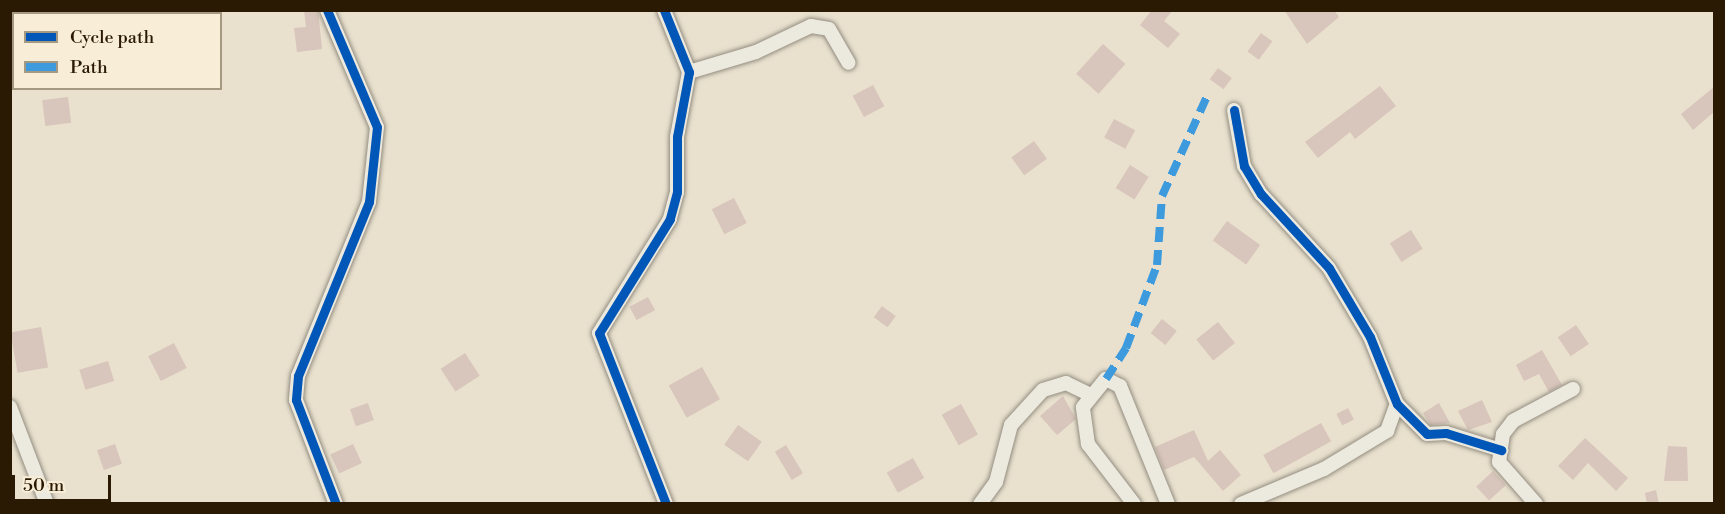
<!DOCTYPE html>
<html>
<head>
<meta charset="utf-8">
<style>
	body { margin:0 }
	#map { position:relative; width:1725px; height:514px; overflow:hidden; background:#e9e1ce; font-family:"Libre Bodoni",serif }
	div>[style] { position:absolute }
	[style*='--x'] { left:calc(var(--x)*1px); top:calc(var(--y)*1px); width:calc(var(--w)*1px); rotate:calc(var(--a)*1deg) }
	.building>* { inset:0; background:#d8c5bb; transform-origin:0 0 }
	.roads { filter:drop-shadow(0 0 2px #948d80) drop-shadow(0 0 2px #948d80) }
	.street>* { height:14px; margin:-7px; padding:0 7px; transform-origin:7px; border-radius:7px; background:#ece9df }
	.quiet>* { height:8px; margin-top:-4px; transform-origin:0; background:repeating-linear-gradient(90deg,#3d9bdd 0 15px,transparent 0 23px) }
	.cycleway>* { height:9px; margin:-4.5px; padding:0 4.5px; transform-origin:4.5px; border-radius:4.5px; background:#0057b8 }
	span { translate:-50% -50%; white-space:nowrap; text-align:center; line-height:1.15; -webkit-text-stroke:6px #f8eed7; paint-order:stroke }
	.frame { position:absolute; inset:0; border:12px solid #2a1903; pointer-events:none }
	.legend { position:absolute; left:12px; top:12px; width:210px; height:78px; box-sizing:border-box; background:#f8eed7; border:2px solid #a69982; margin:0; padding:8px 10px; list-style:none; font-size:18px; color:#2a1903 }
	.legend li { display:flex; align-items:center; gap:12px; height:30px }
	.legend b { width:30px; border:2px solid #a69982 }
	.scale { position:absolute; left:12px; top:475px; width:99px; height:27px; box-sizing:border-box; border:3px solid #2a1903; border-top:0; padding-left:8px; font-size:18px; line-height:21px; white-space:nowrap; color:#2a1903; -webkit-text-stroke:4px #f8eed7; paint-order:stroke }
</style>
</head>
<body>
<div id="map">
	<div class="building">
		<i style="clip-path:polygon(304px 10px,318px 10px,322px 49px,297px 52px,294px 28px,306px 27px)"></i>
		<i style="clip-path:polygon(1152px 10px,1173px 10px,1164px 21px,1180px 34px,1168px 48px,1140px 25px)"></i>
		<i style="clip-path:polygon(1284px 10px,1334px 10px,1339px 17px,1307px 44px)"></i>
		<i style="left:1261px;top:33px;width:14px;height:23px;rotate:36deg"></i>
		<i style="left:1103px;top:44px;width:30px;height:40px;rotate:42deg"></i>
		<i style="left:1218px;top:68px;width:17px;height:14px;rotate:36deg"></i>
		<i style="left:873px;top:85px;width:24px;height:23px;rotate:62deg"></i>
		<i style="clip-path:polygon(1380px 86px,1396px 106px,1355px 139px,1350px 132px,1318px 158px,1305px 142px)"></i>
		<i style="clip-path:polygon(1714px 87px,1714px 112px,1693px 130px,1681px 114px)"></i>
		<i style="left:68px;top:97px;width:26px;height:26px;rotate:83deg"></i>
		<i style="left:1114px;top:119px;width:24px;height:21px;rotate:28deg"></i>
		<i style="left:1034px;top:141px;width:22px;height:28px;rotate:54deg"></i>
		<i style="left:1130px;top:165px;width:22px;height:27px;rotate:32deg"></i>
		<i style="left:734px;top:198px;width:28px;height:25px;rotate:63deg"></i>
		<i style="left:1227px;top:221px;width:41px;height:24px;rotate:36deg"></i>
		<i style="left:1411px;top:230px;width:22px;height:25px;rotate:58deg"></i>
		<i style="left:648px;top:297px;width:15px;height:21px;rotate:62deg"></i>
		<i style="left:882px;top:306px;width:17px;height:14px;rotate:36deg"></i>
		<i style="left:1162px;top:319px;width:19px;height:18px;rotate:39deg"></i>
		<i style="left:1218px;top:322px;width:27px;height:28px;rotate:51deg"></i>
		<i style="left:1576px;top:325px;width:23px;height:22px;rotate:56deg"></i>
		<i style="left:41px;top:327px;width:41px;height:31px;rotate:80deg"></i>
		<i style="left:174px;top:343px;width:28px;height:29px;rotate:63deg"></i>
		<i style="clip-path:polygon(1542px 350px,1562px 385px,1549px 392px,1539px 374px,1524px 381px,1516px 365px)"></i>
		<i style="left:465px;top:353px;width:27px;height:29px;rotate:57deg"></i>
		<i style="left:108px;top:361px;width:21px;height:30px;rotate:73deg"></i>
		<i style="left:702px;top:367px;width:37px;height:38px;rotate:61deg"></i>
		<i style="clip-path:polygon(1063px 396px,1076px 419px,1057px 435px,1040px 416px)"></i>
		<i style="clip-path:polygon(1482px 400px,1492px 422px,1468px 430px,1458px 411px)"></i>
		<i style="left:368px;top:403px;width:18px;height:19px;rotate:71deg"></i>
		<i style="clip-path:polygon(1439px 403px,1450px 423px,1431px 425px,1423px 413px)"></i>
		<i style="left:961px;top:404px;width:35px;height:22px;rotate:61deg"></i>
		<i style="left:1348px;top:408px;width:13px;height:13px;rotate:63deg"></i>
		<i style="left:1321px;top:423px;width:21px;height:66px;rotate:61deg"></i>
		<i style="left:738px;top:425px;width:29px;height:24px;rotate:35deg"></i>
		<i style="clip-path:polygon(1194px 430px,1208px 461px,1220px 450px,1241px 475px,1223px 491px,1194px 457px,1164px 470px,1155px 447px)"></i>
		<i style="clip-path:polygon(1585px 438px,1628px 478px,1616px 491px,1588px 463px,1573px 480px,1558px 466px)"></i>
		<i style="left:115px;top:444px;width:21px;height:19px;rotate:71deg"></i>
		<i style="left:353px;top:444px;width:21px;height:25px;rotate:65deg"></i>
		<i style="left:786px;top:445px;width:33px;height:13px;rotate:59deg"></i>
		<i style="clip-path:polygon(1668px 446px,1687px 447px,1688px 481px,1664px 481px)"></i>
		<i style="left:913px;top:458px;width:23px;height:30px;rotate:61deg"></i>
		<i style="left:1493px;top:471px;width:19px;height:23px;rotate:47deg"></i>
		<i style="clip-path:polygon(1656px 490px,1659px 504px,1647px 504px,1645px 493px)"></i>
	</div>
	<div class="roads">
		<div class="street">
			<i style="--x:327;--y:10;--w:127;--a:66.9"></i>
			<i style="--x:377;--y:127;--w:75;--a:96.1"></i>
			<i style="--x:369;--y:202;--w:188;--a:112.2"></i>
			<i style="--x:298;--y:376;--w:24;--a:95"></i>
			<i style="--x:296;--y:400;--w:111;--a:69"></i>
			<i style="--x:664;--y:10;--w:67;--a:68"></i>
			<i style="--x:689;--y:72;--w:66;--a:100.5"></i>
			<i style="--x:677;--y:137;--w:55;--a:90"></i>
			<i style="--x:677;--y:192;--w:28;--a:105"></i>
			<i style="--x:670;--y:219;--w:134;--a:121.9"></i>
			<i style="--x:599;--y:333;--w:184;--a:68.6"></i>
			<i style="--x:689;--y:72;--w:70;--a:-16.6"></i>
			<i style="--x:756;--y:52;--w:61;--a:-25.3"></i>
			<i style="--x:811;--y:26;--w:18;--a:9"></i>
			<i style="--x:829;--y:29;--w:39;--a:60"></i>
			<i style="--x:1234;--y:110;--w:57;--a:79.9"></i>
			<i style="--x:1244;--y:166;--w:33;--a:59"></i>
			<i style="--x:1261;--y:194;--w:100;--a:47.4"></i>
			<i style="--x:1329;--y:268;--w:80;--a:59.3"></i>
			<i style="--x:1370;--y:337;--w:72;--a:68.1"></i>
			<i style="--x:1397;--y:404;--w:42;--a:45"></i>
			<i style="--x:1427;--y:434;--w:19;--a:-3"></i>
			<i style="--x:1446;--y:433;--w:58;--a:17.2"></i>
			<i style="--x:10;--y:407;--w:104;--a:69.1"></i>
			<i style="--x:980;--y:504;--w:27;--a:-54"></i>
			<i style="--x:996;--y:482;--w:59;--a:-75.3"></i>
			<i style="--x:1011;--y:425;--w:47;--a:-47.6"></i>
			<i style="--x:1043;--y:390;--w:24;--a:-17"></i>
			<i style="--x:1066;--y:383;--w:28;--a:26"></i>
			<i style="--x:1134;--y:504;--w:76;--a:-127.5"></i>
			<i style="--x:1088;--y:444;--w:37;--a:-98"></i>
			<i style="--x:1083;--y:407;--w:36;--a:-51"></i>
			<i style="--x:1106;--y:379;--w:16;--a:27"></i>
			<i style="--x:1120;--y:386;--w:127;--a:67.9"></i>
			<i style="--x:1241;--y:504;--w:90;--a:-22.9"></i>
			<i style="--x:1324;--y:469;--w:74;--a:-31.1"></i>
			<i style="--x:1387;--y:431;--w:29;--a:-70"></i>
			<i style="--x:1536;--y:504;--w:56;--a:-131.4"></i>
			<i style="--x:1499;--y:462;--w:28;--a:-82"></i>
			<i style="--x:1503;--y:434;--w:16;--a:-52"></i>
			<i style="--x:1513;--y:421;--w:68;--a:-28.1"></i>
		</div>
	</div>
	<div class="quiet">
		<i style="--x:1106;--y:379;--w:37;--a:-57"></i>
		<i style="--x:1126;--y:348;--w:89;--a:-69.5"></i>
		<i style="--x:1157;--y:265;--w:69;--a:-85.9"></i>
		<i style="--x:1162;--y:196;--w:112;--a:-65.7"></i>
	</div>
	<div class="cycleway">
		<i style="--x:327;--y:10;--w:127;--a:66.9"></i>
		<i style="--x:377;--y:127;--w:75;--a:96.1"></i>
		<i style="--x:369;--y:202;--w:188;--a:112.2"></i>
		<i style="--x:298;--y:376;--w:24;--a:95"></i>
		<i style="--x:296;--y:400;--w:111;--a:69"></i>
		<i style="--x:664;--y:10;--w:67;--a:68"></i>
		<i style="--x:689;--y:72;--w:66;--a:100.5"></i>
		<i style="--x:677;--y:137;--w:55;--a:90"></i>
		<i style="--x:677;--y:192;--w:28;--a:105"></i>
		<i style="--x:670;--y:219;--w:134;--a:121.9"></i>
		<i style="--x:599;--y:333;--w:184;--a:68.6"></i>
		<i style="--x:1234;--y:110;--w:57;--a:79.9"></i>
		<i style="--x:1244;--y:166;--w:33;--a:59"></i>
		<i style="--x:1261;--y:194;--w:100;--a:47.4"></i>
		<i style="--x:1329;--y:268;--w:80;--a:59.3"></i>
		<i style="--x:1370;--y:337;--w:72;--a:68.1"></i>
		<i style="--x:1397;--y:404;--w:42;--a:45"></i>
		<i style="--x:1427;--y:434;--w:19;--a:-3"></i>
		<i style="--x:1446;--y:433;--w:58;--a:17.2"></i>
	</div>
	<div class="frame"></div>
	<ul class="legend">
	<li><b style="height:8px;background:#0057b8"></b>Cycle path</li>
	<li><b style="height:8px;background:#3d9bdd"></b>Path</li>
	</ul>
	<div class="scale">50 m</div>
</div>
</body>
</html>
